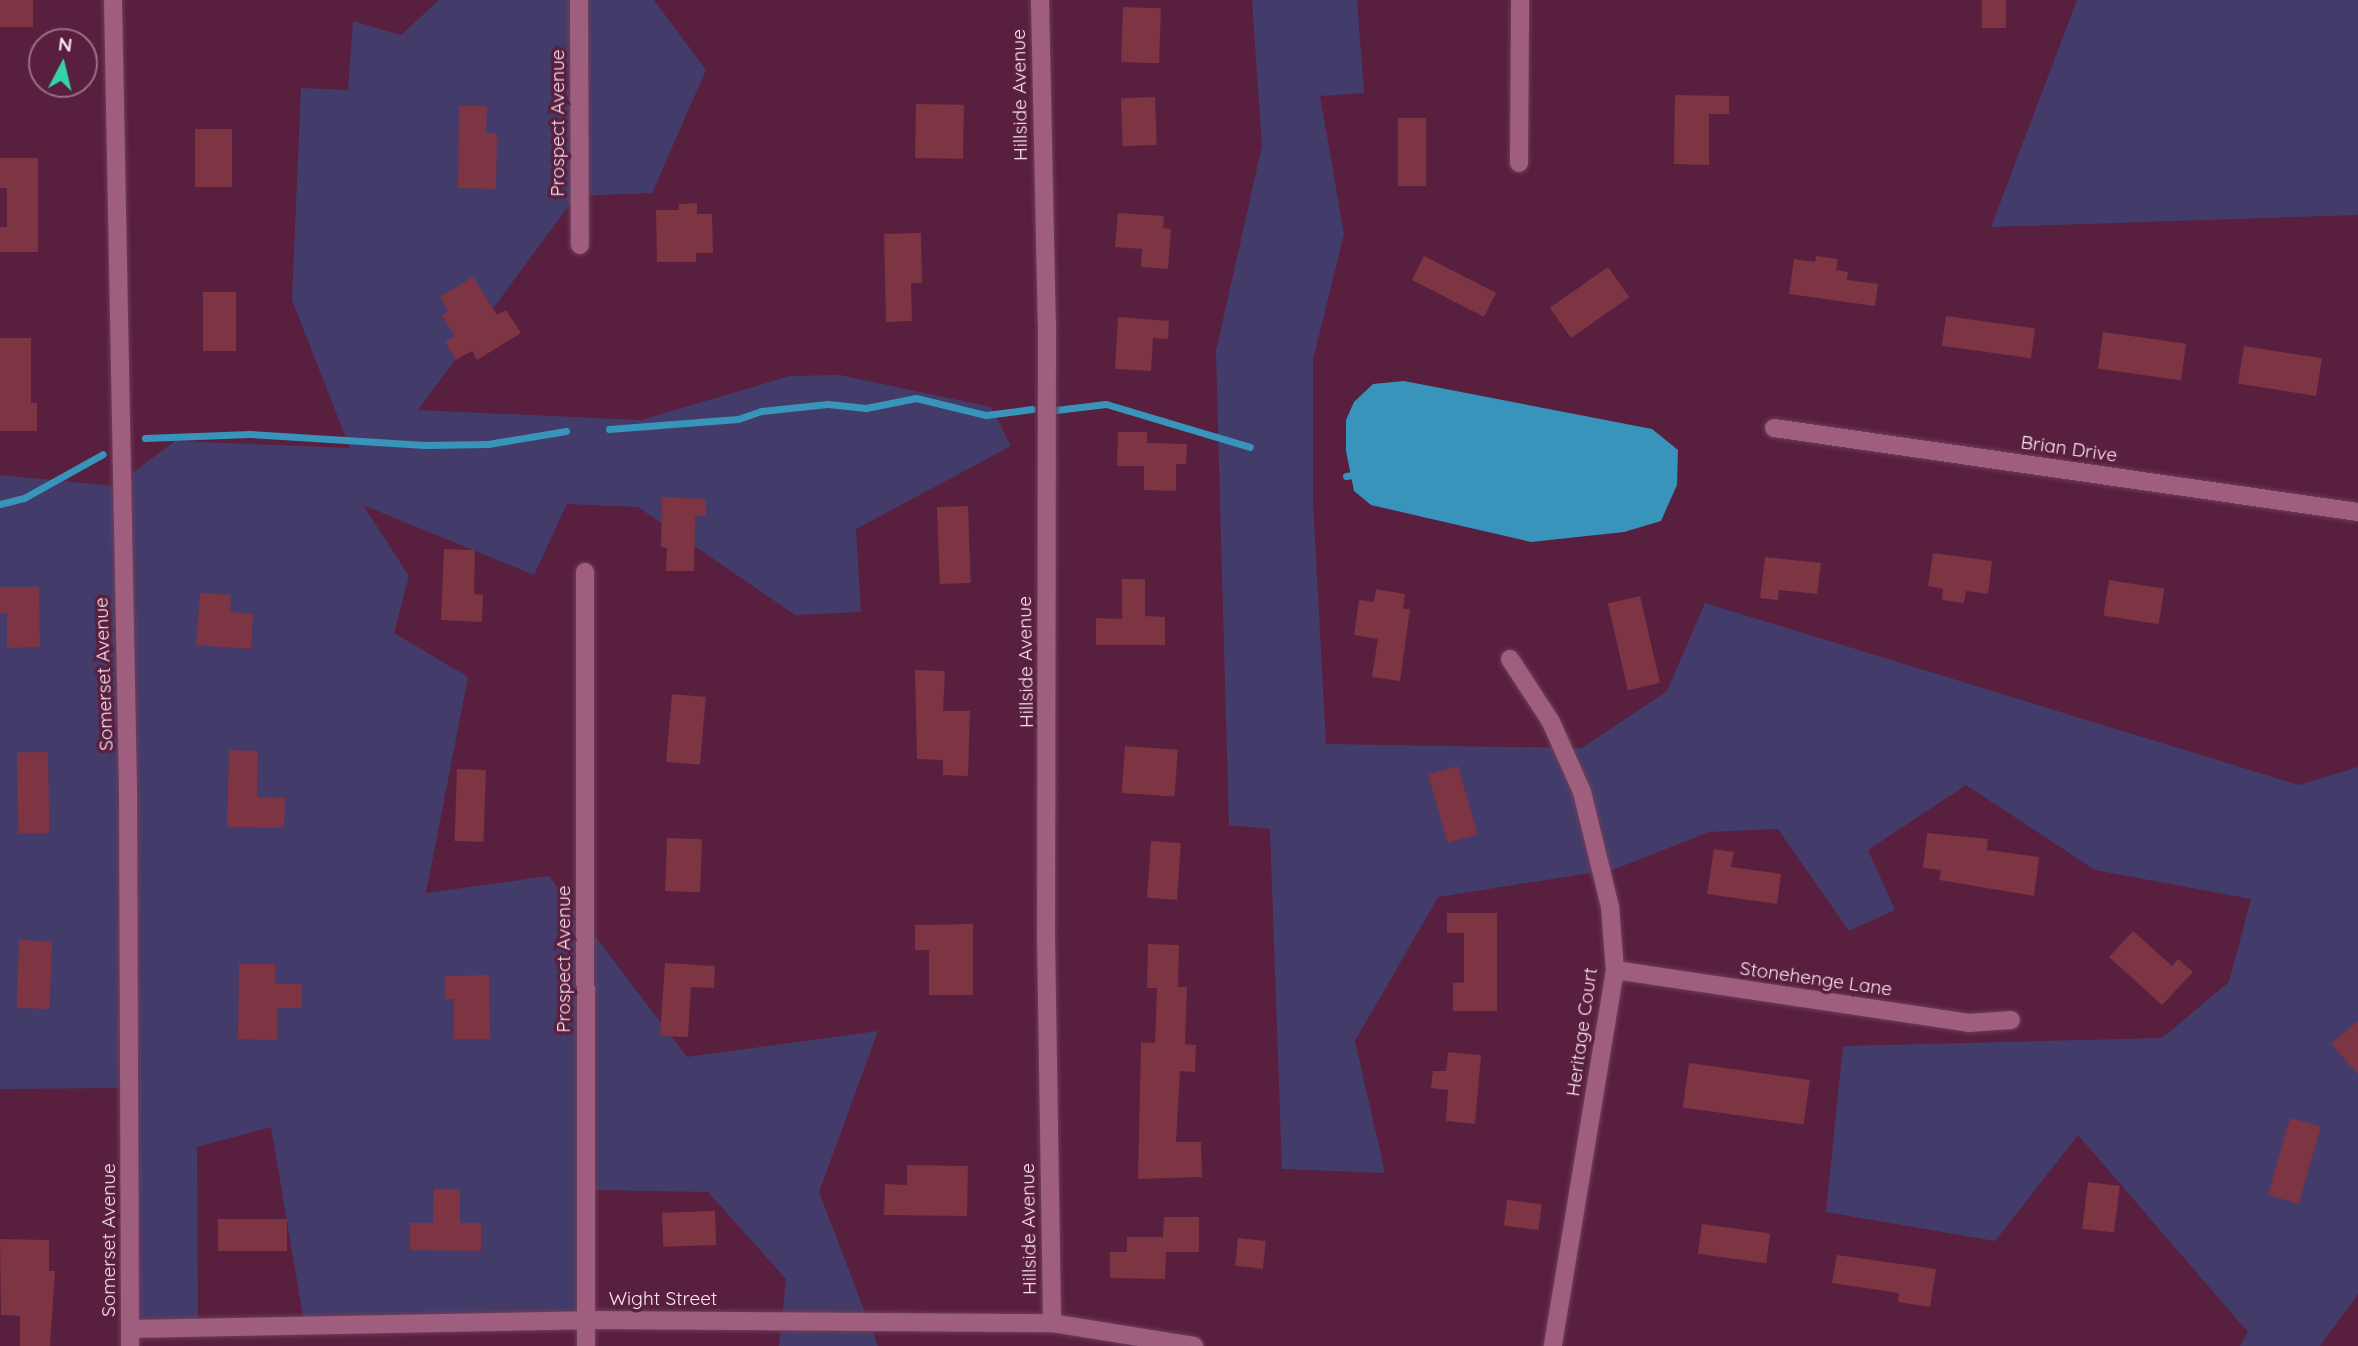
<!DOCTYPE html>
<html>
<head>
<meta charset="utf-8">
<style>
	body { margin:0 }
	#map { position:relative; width:2358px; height:1346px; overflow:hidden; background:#591f3e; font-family:Quicksand,sans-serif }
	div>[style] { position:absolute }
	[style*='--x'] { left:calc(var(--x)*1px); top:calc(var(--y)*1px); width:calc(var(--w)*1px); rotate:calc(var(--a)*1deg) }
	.green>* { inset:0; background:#433c6a }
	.water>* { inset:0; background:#3894ba }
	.stream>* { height:7px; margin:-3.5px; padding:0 3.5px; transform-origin:3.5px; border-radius:3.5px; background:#3894ba }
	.building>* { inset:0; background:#7d3443; transform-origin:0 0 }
	.roads { filter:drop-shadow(0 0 2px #6d3e5a) drop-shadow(0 0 2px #6d3e5a) }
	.minor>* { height:18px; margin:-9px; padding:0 9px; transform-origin:9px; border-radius:9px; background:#9f5e7e }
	span { translate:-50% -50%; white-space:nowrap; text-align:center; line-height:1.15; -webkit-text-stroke:7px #591f3e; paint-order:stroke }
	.street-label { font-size:19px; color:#fde6f0 }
	.north { position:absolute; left:28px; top:28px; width:70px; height:70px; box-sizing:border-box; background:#591f3e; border:2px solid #9b6f85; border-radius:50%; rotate:7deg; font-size:19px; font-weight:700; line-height:28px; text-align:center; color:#fde6f0 }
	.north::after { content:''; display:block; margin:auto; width:24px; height:32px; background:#33d4a8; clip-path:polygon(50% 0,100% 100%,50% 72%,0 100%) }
</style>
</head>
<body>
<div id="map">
	<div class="green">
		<i style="clip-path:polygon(439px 0,654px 0,706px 70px,652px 193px,576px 196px,418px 410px,641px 420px,790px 376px,840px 375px,991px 407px,1011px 446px,856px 529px,861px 612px,795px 615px,638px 507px,567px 504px,534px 575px,363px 505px,409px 576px,394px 633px,468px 677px,426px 893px,549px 876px,687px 1057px,878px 1031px,819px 1192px,878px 1346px,779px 1346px,786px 1279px,708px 1192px,591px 1190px,593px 1327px,304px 1322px,271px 1127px,197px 1147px,198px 1320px,130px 1321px,129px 1088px,0 1089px,0 475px,115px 486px,175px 441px,350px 448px,292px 300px,301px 88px,348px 90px,353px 21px,401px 35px)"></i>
		<i style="clip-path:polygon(1252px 0,1357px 0,1364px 93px,1320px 96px,1344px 234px,1313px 360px,1313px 502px,1326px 744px,1582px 748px,1667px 691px,1705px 603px,2299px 785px,2358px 767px,2358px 1294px,2320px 1346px,2240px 1346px,2248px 1332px,2078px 1135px,1995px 1241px,1826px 1212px,1843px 1046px,2162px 1038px,2229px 982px,2251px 899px,2095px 870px,1966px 785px,1868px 850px,1895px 910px,1849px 931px,1778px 829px,1709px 832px,1615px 869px,1438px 897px,1355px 1041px,1385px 1173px,1282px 1169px,1270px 829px,1229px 825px,1220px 503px,1216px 351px,1262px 146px)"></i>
		<i style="clip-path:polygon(2077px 0,2358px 0,2358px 215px,1991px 227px)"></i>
	</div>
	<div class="water">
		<i style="clip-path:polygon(1404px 381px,1652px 429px,1678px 450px,1677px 485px,1661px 521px,1624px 532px,1531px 542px,1371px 505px,1354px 491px,1346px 451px,1346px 420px,1354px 402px,1373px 384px)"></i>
	</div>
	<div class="stream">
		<i style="--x:1056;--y:410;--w:50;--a:-6.8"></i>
		<i style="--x:1106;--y:404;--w:150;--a:16.6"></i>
		<i style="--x:609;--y:429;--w:129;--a:-4.4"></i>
		<i style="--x:738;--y:419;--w:24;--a:-19"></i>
		<i style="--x:761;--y:411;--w:67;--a:-6"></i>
		<i style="--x:828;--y:404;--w:38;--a:6"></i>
		<i style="--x:866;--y:408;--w:51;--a:-11.3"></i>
		<i style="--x:916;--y:398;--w:72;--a:13.7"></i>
		<i style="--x:986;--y:415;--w:46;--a:-7.4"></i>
		<i style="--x:145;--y:438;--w:105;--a:-2.2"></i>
		<i style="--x:250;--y:434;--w:175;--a:3.6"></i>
		<i style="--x:425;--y:445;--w:63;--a:-0.9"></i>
		<i style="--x:488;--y:444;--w:79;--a:-9.5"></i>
		<i style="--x:1346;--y:476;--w:14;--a:-8"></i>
		<i style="--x:0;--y:504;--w:25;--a:-14"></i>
		<i style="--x:24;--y:498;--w:90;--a:-29.1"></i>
	</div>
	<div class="building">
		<i style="left:0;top:0;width:33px;height:27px"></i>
		<i style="left:1982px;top:0;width:24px;height:28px"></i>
		<i style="left:1123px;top:7px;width:38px;height:55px;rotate:2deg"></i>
		<i style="clip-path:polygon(1675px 95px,1729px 96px,1729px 114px,1709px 114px,1709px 165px,1674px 164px)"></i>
		<i style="left:1155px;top:97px;width:48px;height:34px;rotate:88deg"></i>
		<i style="left:916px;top:104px;width:48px;height:54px;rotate:1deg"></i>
		<i style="clip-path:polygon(459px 106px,487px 106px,486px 133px,497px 133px,496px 189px,458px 188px)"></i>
		<i style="left:1398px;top:118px;width:28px;height:68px"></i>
		<i style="left:195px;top:129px;width:37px;height:58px"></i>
		<i style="clip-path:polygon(0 158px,38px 158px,38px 252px,0 252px,0 227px,7px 227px,7px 188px,0 188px)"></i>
		<i style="clip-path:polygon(697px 203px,697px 214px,712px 214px,713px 253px,696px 253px,696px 262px,657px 262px,656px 210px,679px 210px,679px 204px)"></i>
		<i style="clip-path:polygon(1118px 213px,1164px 216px,1163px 228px,1171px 229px,1168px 269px,1141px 267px,1142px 249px,1115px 247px)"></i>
		<i style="clip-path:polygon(921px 233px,922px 283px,911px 283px,912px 321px,886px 322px,884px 234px)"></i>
		<i style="left:1424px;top:256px;width:81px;height:27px;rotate:27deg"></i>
		<i style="clip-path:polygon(1816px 256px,1838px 259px,1836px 270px,1848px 272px,1847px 280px,1878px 284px,1875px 306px,1789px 294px,1794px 259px,1815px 262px)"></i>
		<i style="left:1608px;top:267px;width:37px;height:71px;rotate:55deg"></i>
		<i style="clip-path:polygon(473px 277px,497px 315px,506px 310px,521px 333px,477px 360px,472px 351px,456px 360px,445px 342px,455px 336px,442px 316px,448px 311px,440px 297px)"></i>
		<i style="left:203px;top:292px;width:33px;height:59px"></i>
		<i style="left:1946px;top:316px;width:90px;height:30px;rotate:8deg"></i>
		<i style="clip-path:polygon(1118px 317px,1169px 321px,1168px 339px,1153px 338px,1151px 371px,1115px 369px)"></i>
		<i style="left:2103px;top:332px;width:84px;height:37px;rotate:8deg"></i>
		<i style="clip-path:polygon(0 338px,31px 338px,31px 403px,37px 403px,37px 431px,0 431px)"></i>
		<i style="left:2244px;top:346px;width:79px;height:38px;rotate:9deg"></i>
		<i style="clip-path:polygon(1118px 432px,1147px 432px,1147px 443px,1187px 444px,1186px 464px,1176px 464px,1176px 491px,1144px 490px,1144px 466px,1117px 466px)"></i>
		<i style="clip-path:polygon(662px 497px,706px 499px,706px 516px,695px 516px,694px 571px,666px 571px,667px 548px,661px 547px)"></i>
		<i style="left:968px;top:506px;width:77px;height:31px;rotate:88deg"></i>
		<i style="clip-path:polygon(444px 549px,475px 550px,474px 594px,483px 595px,482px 622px,441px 620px)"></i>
		<i style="clip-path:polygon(1933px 553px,1992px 561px,1988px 594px,1966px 591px,1964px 603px,1942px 600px,1943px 589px,1928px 586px)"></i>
		<i style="clip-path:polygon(1765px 557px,1821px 563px,1817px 594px,1779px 590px,1778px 600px,1760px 598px)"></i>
		<i style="clip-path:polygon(1122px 579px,1145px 579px,1145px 616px,1165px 617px,1165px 645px,1096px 645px,1096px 618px,1122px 619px)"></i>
		<i style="left:2109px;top:580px;width:56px;height:36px;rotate:9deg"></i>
		<i style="clip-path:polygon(0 587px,39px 587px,40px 647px,7px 648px,7px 613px,0 613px)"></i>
		<i style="clip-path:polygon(1376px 589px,1405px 594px,1403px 609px,1410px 609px,1400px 681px,1372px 677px,1378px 639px,1354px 635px,1359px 600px,1374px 602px)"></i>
		<i style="clip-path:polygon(200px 593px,231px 595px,230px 612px,253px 614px,251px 649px,196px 645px)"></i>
		<i style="left:1640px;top:596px;width:89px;height:33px;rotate:77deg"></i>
		<i style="clip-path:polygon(915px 670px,945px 671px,943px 711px,970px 711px,968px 776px,943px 775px,943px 760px,917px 759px)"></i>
		<i style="left:672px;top:694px;width:34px;height:68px;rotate:5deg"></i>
		<i style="left:1125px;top:746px;width:53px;height:47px;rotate:4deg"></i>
		<i style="clip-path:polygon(229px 750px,258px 751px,257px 797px,285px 798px,284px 828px,227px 827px)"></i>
		<i style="left:48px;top:752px;width:81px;height:31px;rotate:89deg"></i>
		<i style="left:1458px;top:766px;width:71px;height:31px;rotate:74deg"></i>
		<i style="left:457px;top:769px;width:29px;height:72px;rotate:2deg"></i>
		<i style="clip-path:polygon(1927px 833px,1988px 839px,1987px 850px,2039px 857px,2034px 896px,1939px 880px,1941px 870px,1923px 868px)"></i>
		<i style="left:667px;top:838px;width:35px;height:53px;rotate:2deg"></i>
		<i style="left:1151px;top:841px;width:30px;height:57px;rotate:4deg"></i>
		<i style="clip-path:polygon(1714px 849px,1734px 852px,1731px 867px,1781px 874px,1777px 904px,1707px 894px)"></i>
		<i style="clip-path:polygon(1447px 913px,1497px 913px,1497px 1011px,1453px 1011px,1453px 983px,1464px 982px,1464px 933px,1447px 933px)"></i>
		<i style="clip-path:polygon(973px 924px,973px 995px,929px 995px,929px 950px,915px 950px,915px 925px)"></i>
		<i style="clip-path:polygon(2133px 931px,2172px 966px,2178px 959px,2193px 972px,2162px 1005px,2109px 957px)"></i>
		<i style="left:19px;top:940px;width:33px;height:68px;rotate:2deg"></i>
		<i style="clip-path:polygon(1148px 944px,1179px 945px,1178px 987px,1187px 987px,1185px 1044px,1196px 1045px,1195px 1072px,1180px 1071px,1176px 1142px,1201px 1142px,1202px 1177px,1138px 1179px,1141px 1042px,1155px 1043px,1157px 988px,1147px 988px)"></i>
		<i style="clip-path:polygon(665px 963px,715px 966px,714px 988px,691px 987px,688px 1037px,660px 1036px)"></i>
		<i style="clip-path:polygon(239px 964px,275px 964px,275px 984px,302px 984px,302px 1008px,277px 1008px,277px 1040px,238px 1039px)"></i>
		<i style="clip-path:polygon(489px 975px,490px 1039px,454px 1039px,454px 999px,445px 999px,445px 976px)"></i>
		<i style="clip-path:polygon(2358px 1021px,2358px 1074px,2331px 1044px)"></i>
		<i style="clip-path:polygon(1448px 1052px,1481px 1055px,1475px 1124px,1446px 1121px,1448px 1090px,1431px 1088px,1433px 1071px,1446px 1071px)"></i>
		<i style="left:1689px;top:1063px;width:122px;height:45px;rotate:8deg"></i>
		<i style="left:2290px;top:1118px;width:32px;height:80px;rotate:16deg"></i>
		<i style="clip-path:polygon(907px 1165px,968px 1166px,967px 1216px,884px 1215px,885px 1184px,907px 1185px)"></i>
		<i style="left:2088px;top:1182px;width:32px;height:47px;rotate:7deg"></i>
		<i style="clip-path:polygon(434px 1189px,460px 1189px,460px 1223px,481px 1223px,481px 1251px,410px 1250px,410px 1223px,433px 1223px)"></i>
		<i style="left:1507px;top:1200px;width:35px;height:26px;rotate:7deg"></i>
		<i style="left:715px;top:1211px;width:34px;height:53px;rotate:88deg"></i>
		<i style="clip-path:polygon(1164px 1217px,1199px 1217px,1199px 1252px,1166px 1252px,1165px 1279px,1110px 1278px,1110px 1252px,1127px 1252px,1127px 1237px,1163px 1237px)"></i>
		<i style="left:287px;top:1219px;width:32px;height:69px;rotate:90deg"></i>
		<i style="left:1702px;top:1224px;width:69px;height:30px;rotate:8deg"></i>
		<i style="left:1238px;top:1238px;width:28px;height:28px;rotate:6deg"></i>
		<i style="clip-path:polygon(0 1239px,49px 1240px,49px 1271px,55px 1271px,50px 1346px,20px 1346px,20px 1316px,1px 1315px)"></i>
		<i style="clip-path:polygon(1837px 1255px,1936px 1269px,1930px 1307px,1898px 1302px,1899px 1293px,1832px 1283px)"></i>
	</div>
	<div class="roads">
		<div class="minor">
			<i style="--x:113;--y:0;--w:789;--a:88.91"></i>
			<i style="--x:128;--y:789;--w:557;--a:89.79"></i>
			<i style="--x:579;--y:0;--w:245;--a:89.8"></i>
			<i style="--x:1040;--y:0;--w:323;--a:88.8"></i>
			<i style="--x:1047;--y:323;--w:613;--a:90.09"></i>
			<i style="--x:1046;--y:936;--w:387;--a:89.1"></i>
			<i style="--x:1519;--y:163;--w:163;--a:-89.6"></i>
			<i style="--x:1774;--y:428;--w:590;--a:8.19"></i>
			<i style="--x:585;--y:572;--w:774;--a:89.93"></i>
			<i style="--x:1510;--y:659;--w:75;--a:56.9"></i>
			<i style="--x:1551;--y:722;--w:77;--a:66.1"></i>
			<i style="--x:1582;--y:792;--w:118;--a:76.3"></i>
			<i style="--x:1610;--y:907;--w:63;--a:85.5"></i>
			<i style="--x:1615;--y:970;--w:381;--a:99.4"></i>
			<i style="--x:1615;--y:970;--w:358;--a:8.5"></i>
			<i style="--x:1969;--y:1023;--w:42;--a:-4.1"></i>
			<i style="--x:130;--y:1329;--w:456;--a:-1.1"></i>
			<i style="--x:586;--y:1320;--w:466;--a:0.4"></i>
			<i style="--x:1052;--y:1323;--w:144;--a:9.2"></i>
		</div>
	</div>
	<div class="street-label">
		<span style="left:1020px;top:95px;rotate:-91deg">Hillside Avenue</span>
		<span style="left:558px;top:123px;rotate:-90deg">Prospect Avenue</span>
		<span style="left:2069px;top:449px;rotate:8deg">Brian Drive</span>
		<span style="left:1026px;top:662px;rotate:-91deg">Hillside Avenue</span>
		<span style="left:104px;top:674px;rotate:-92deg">Somerset Avenue</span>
		<span style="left:564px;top:959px;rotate:-90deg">Prospect Avenue</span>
		<span style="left:1816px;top:979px;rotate:8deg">Stonehenge Lane</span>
		<span style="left:1582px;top:1032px;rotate:-82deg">Heritage Court</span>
		<span style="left:1029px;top:1229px;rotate:-91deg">Hillside Avenue</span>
		<span style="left:109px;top:1240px;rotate:-90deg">Somerset Avenue</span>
		<span style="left:663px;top:1299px">Wight Street</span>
	</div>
	<div class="north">N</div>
</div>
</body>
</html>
